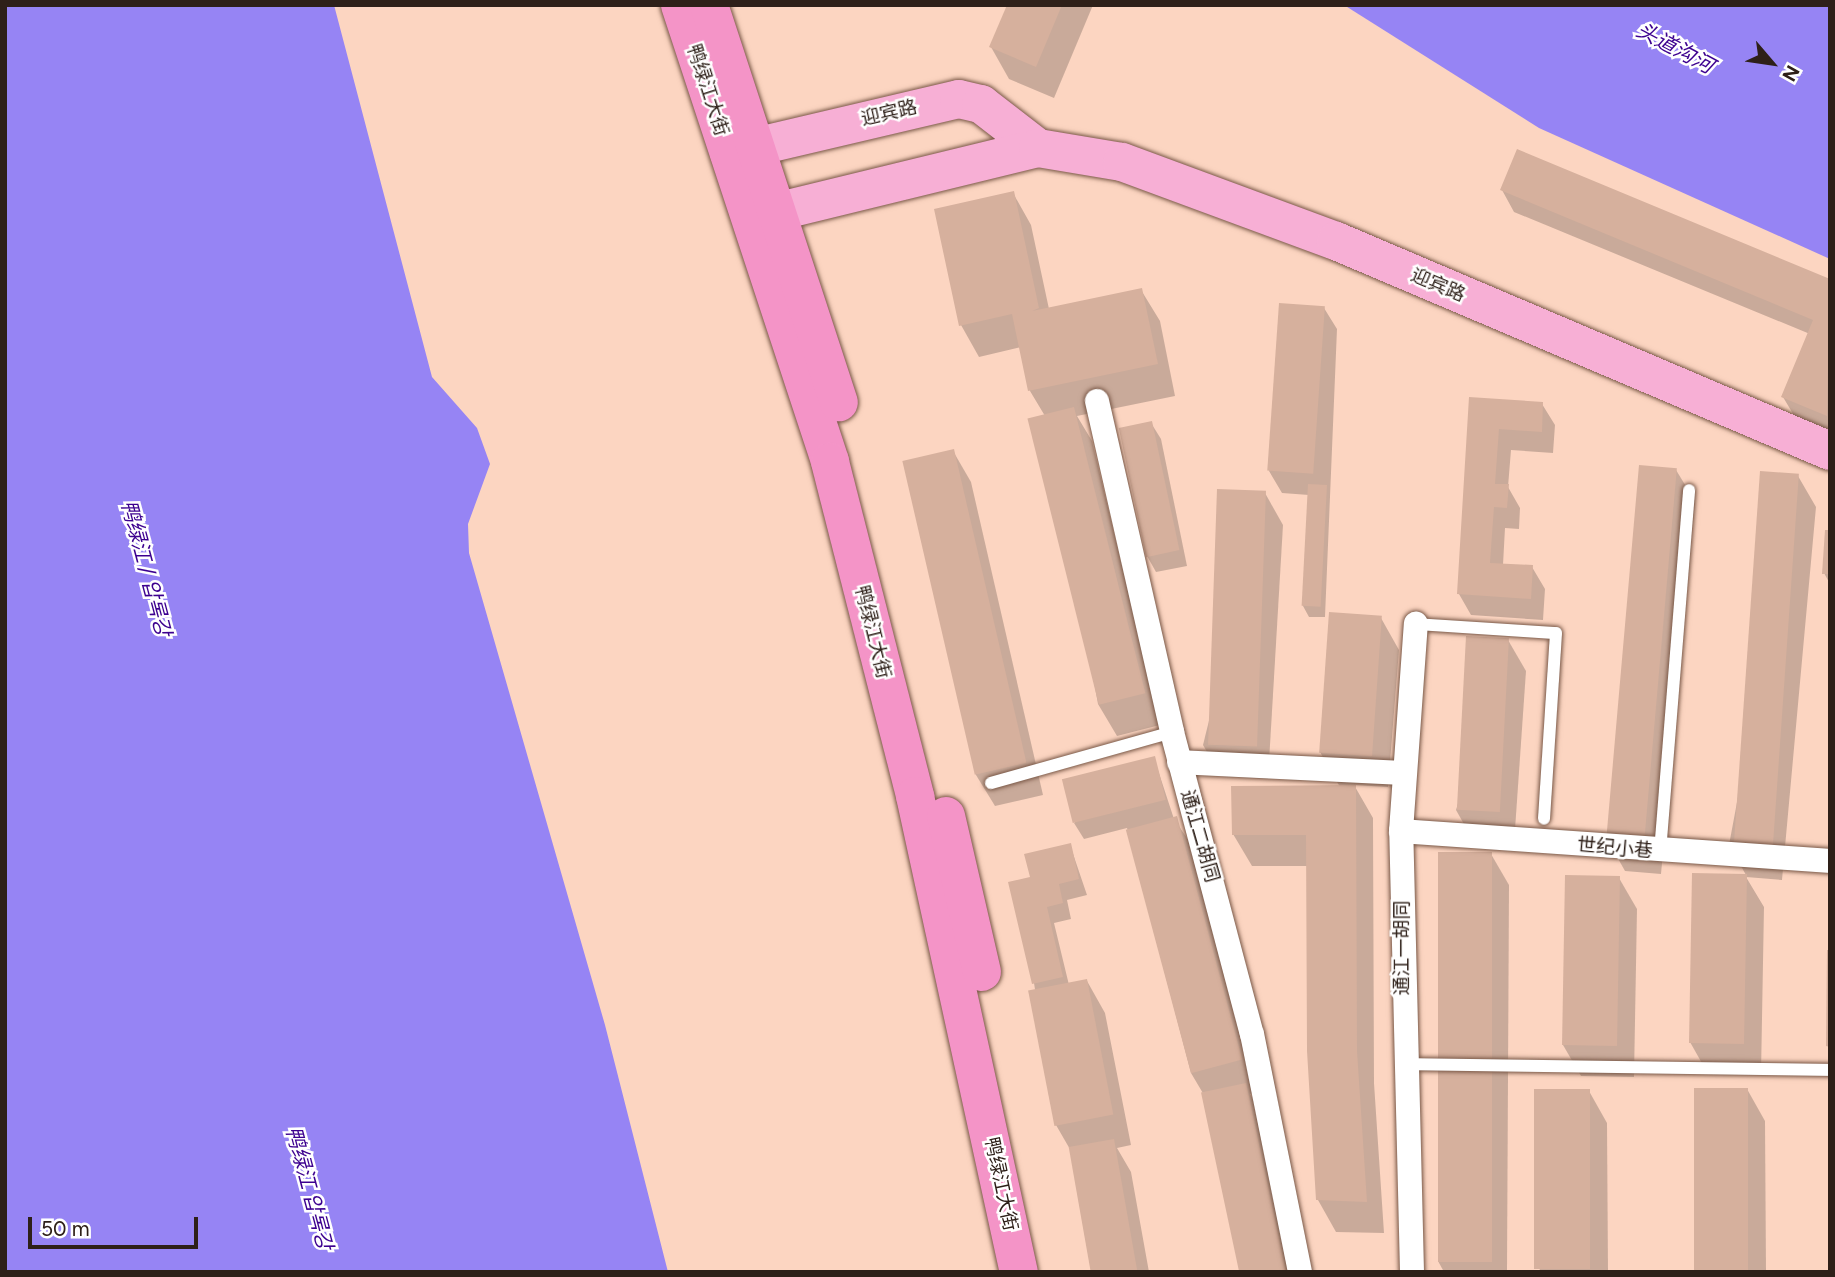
<!DOCTYPE html>
<html>
<head>
<meta charset="utf-8">
<style>
	body { margin:0 }
	#map { position:relative; width:1835px; height:1277px; overflow:hidden; background:#fcd5c1; font-family:Figtree,"Noto Sans SC","Noto Sans KR",sans-serif }
	div>[style] { position:absolute }
	[style*='--x'] { left:calc(var(--x)*1px); top:calc(var(--y)*1px); width:calc(var(--w)*1px); rotate:calc(var(--a)*1deg) }
	.water>* { inset:0; background:#9684f4 }
	.shadow>* { inset:0; background:#0003 }
	.building>* { inset:0; background:#d6b09d; transform-origin:0 0 }
	.roads { filter:drop-shadow(0 0 2px #795847) drop-shadow(0 0 2px #795847) }
	.service>* { height:12px; margin:-6px; padding:0 6px; transform-origin:6px; border-radius:6px; background:#fff }
	.minor>* { height:24px; margin:-12px; padding:0 12px; transform-origin:12px; border-radius:12px; background:#fff }
	.primary>* { height:38px; margin:-19px; padding:0 19px; transform-origin:19px; border-radius:19px; background:#f7afd5 }
	.trunk>* { height:38px; margin:-19px; padding:0 19px; transform-origin:19px; border-radius:19px; background:#f494c7 }
	span { translate:-50% -50%; white-space:nowrap; text-align:center; line-height:1.15; -webkit-text-stroke:5px #fff; paint-order:stroke }
	.street-label { font-size:19px; color:#2e2019 }
	.water-label { font-size:21px; color:#3c008f; font-style:italic }
	.frame { position:absolute; inset:0; border:7px solid #2e2019; pointer-events:none }
	.north { position:absolute; left:1737px; top:28px; width:70px; height:70px; -webkit-text-stroke:5px #fff; paint-order:stroke; rotate:119deg; font-size:19px; font-weight:700; line-height:28px; text-align:center; color:#2e2019 }
	.north::after { content:''; display:block; margin:auto; width:24px; height:32px; background:#2e2019; clip-path:polygon(50% 0,100% 100%,50% 72%,0 100%) }
	.scale { position:absolute; left:28px; top:1217px; width:170px; height:32px; box-sizing:border-box; border:4px solid #2e2019; border-top:0; padding-left:9px; font-size:21px; line-height:24px; white-space:nowrap; color:#2e2019; -webkit-text-stroke:5px #fff; paint-order:stroke }
</style>
</head>
<body>
<div id="map">
	<div class="water">
		<i style="clip-path:polygon(5px 5px,334px 5px,432px 377px,477px 428px,490px 464px,468px 524px,469px 553px,605px 1025px,668px 1272px,5px 1272px)"></i>
		<i style="clip-path:polygon(1344px 5px,1830px 5px,1830px 259px,1539px 128px)"></i>
	</div>
	<div class="shadow">
		<i style="clip-path:polygon(1009px 5px,1093px 5px,1054px 98px,1009px 79px,991px 47px)"></i>
		<i style="clip-path:polygon(1502px 190px,1830px 281px,1830px 432px,1796px 419px,1783px 397px,1810px 334px,1514px 212px)"></i>
		<i style="clip-path:polygon(1013px 193px,1031px 225px,1049px 309px,1141px 290px,1160px 321px,1175px 396px,1077px 416px,1092px 441px,1160px 725px,1117px 736px,1098px 704px,1045px 416px,1030px 391px,1021px 347px,979px 357px,961px 325px)"></i>
		<i style="clip-path:polygon(1324px 308px,1337px 329px,1325px 617px,1309px 617px,1303px 606px,1309px 495px,1282px 493px,1269px 471px)"></i>
		<i style="clip-path:polygon(1471px 399px,1542px 404px,1555px 425px,1553px 453px,1511px 450px,1508px 487px,1520px 508px,1519px 529px,1505px 528px,1503px 565px,1532px 567px,1545px 589px,1543px 620px,1471px 615px,1459px 594px)"></i>
		<i style="clip-path:polygon(1151px 423px,1161px 439px,1187px 566px,1156px 572px,1147px 556px)"></i>
		<i style="clip-path:polygon(953px 451px,971px 482px,1043px 795px,995px 806px,976px 775px)"></i>
		<i style="clip-path:polygon(1676px 470px,1695px 501px,1661px 874px,1625px 871px,1607px 839px)"></i>
		<i style="clip-path:polygon(1798px 476px,1816px 507px,1782px 880px,1746px 877px,1764px 907px,1761px 1075px,1708px 1074px,1690px 1042px,1746px 875px,1729px 845px)"></i>
		<i style="clip-path:polygon(1265px 493px,1283px 525px,1268px 779px,1221px 776px,1203px 745px)"></i>
		<i style="clip-path:polygon(1830px 532px,1830px 584px,1824px 573px)"></i>
		<i style="clip-path:polygon(1381px 618px,1399px 650px,1388px 787px,1354px 785px,1373px 818px,1374px 1083px,1384px 1233px,1336px 1232px,1318px 1200px,1308px 866px,1252px 866px,1233px 834px,1340px 787px,1320px 752px)"></i>
		<i style="clip-path:polygon(1508px 640px,1526px 671px,1514px 844px,1474px 842px,1456px 810px)"></i>
		<i style="clip-path:polygon(1154px 758px,1174px 819px,1195px 850px,1258px 1092px,1250px 1094px,1263px 1117px,1295px 1272px,1240px 1272px,1204px 1095px,1191px 1073px,1127px 828px,1084px 839px,1074px 823px)"></i>
		<i style="clip-path:polygon(1070px 845px,1087px 895px,1067px 900px,1071px 919px,1054px 923px,1069px 985px,1087px 981px,1105px 1013px,1131px 1145px,1117px 1148px,1131px 1172px,1149px 1272px,1093px 1272px,1071px 1151px,1056px 1125px,1034px 983px,1032px 878px)"></i>
		<i style="clip-path:polygon(1491px 854px,1509px 885px,1507px 1272px,1444px 1272px,1438px 1261px)"></i>
		<i style="clip-path:polygon(1619px 878px,1637px 909px,1634px 1077px,1581px 1076px,1563px 1045px)"></i>
		<i style="clip-path:polygon(1747px 1089px,1765px 1121px,1766px 1272px,1696px 1272px)"></i>
		<i style="clip-path:polygon(1589px 1091px,1607px 1123px,1608px 1272px,1539px 1272px)"></i>
	</div>
	<div class="building">
		<i style="clip-path:polygon(1007px 5px,1062px 5px,1036px 67px,989px 47px)"></i>
		<i style="clip-path:polygon(1517px 149px,1830px 279px,1827px 416px,1781px 397px,1813px 320px,1500px 190px)"></i>
		<i style="clip-path:polygon(1014px 191px,1039px 308px,1032px 311px,1142px 288px,1158px 364px,1028px 391px,1012px 314px,959px 326px,934px 209px)"></i>
		<i style="left:1279px;top:303px;width:46px;height:168px;rotate:4deg"></i>
		<i style="clip-path:polygon(1469px 397px,1543px 402px,1542px 432px,1499px 429px,1495px 484px,1509px 484px,1507px 508px,1494px 507px,1490px 563px,1533px 565px,1531px 599px,1457px 594px)"></i>
		<i style="left:1074px;top:407px;width:295px;height:48px;rotate:76deg"></i>
		<i style="left:1152px;top:421px;width:132px;height:34px;rotate:78deg"></i>
		<i style="left:954px;top:449px;width:322px;height:53px;rotate:77deg"></i>
		<i style="left:1639px;top:465px;width:38px;height:376px;rotate:5deg"></i>
		<i style="left:1760px;top:471px;width:39px;height:376px;rotate:4deg"></i>
		<i style="left:1308px;top:484px;width:19px;height:122px;rotate:3deg"></i>
		<i style="left:1217px;top:489px;width:49px;height:256px;rotate:2deg"></i>
		<i style="clip-path:polygon(1825px 530px,1830px 530px,1830px 574px,1822px 574px)"></i>
		<i style="left:1329px;top:612px;width:53px;height:141px;rotate:4deg"></i>
		<i style="left:1466px;top:636px;width:43px;height:174px;rotate:3deg"></i>
		<i style="left:1155px;top:756px;width:45px;height:96px;rotate:76deg"></i>
		<i style="clip-path:polygon(1356px 785px,1357px 1051px,1367px 1202px,1316px 1200px,1307px 1051px,1306px 835px,1232px 835px,1231px 786px)"></i>
		<i style="left:1177px;top:816px;width:252px;height:53px;rotate:75deg"></i>
		<i style="clip-path:polygon(1071px 843px,1079px 879px,1059px 884px,1063px 903px,1047px 907px,1063px 977px,1032px 984px,1008px 882px,1030px 877px,1024px 854px)"></i>
		<i style="left:1438px;top:852px;width:54px;height:410px"></i>
		<i style="left:1692px;top:873px;width:55px;height:170px;rotate:1deg"></i>
		<i style="left:1565px;top:875px;width:55px;height:170px;rotate:1deg"></i>
		<i style="clip-path:polygon(1827px 950px,1830px 950px,1830px 1047px,1826px 1046px)"></i>
		<i style="left:1087px;top:979px;width:138px;height:60px;rotate:79deg"></i>
		<i style="left:1246px;top:1083px;width:193px;height:46px;rotate:78deg"></i>
		<i style="left:1694px;top:1088px;width:54px;height:184px"></i>
		<i style="left:1590px;top:1089px;width:180px;height:56px;rotate:90deg"></i>
		<i style="left:1114px;top:1139px;width:135px;height:46px;rotate:80deg"></i>
	</div>
	<div class="roads">
		<div class="service">
			<i style="--x:1416;--y:624;--w:140;--a:3.7"></i>
			<i style="--x:1556;--y:633;--w:186;--a:93.7"></i>
			<i style="--x:991;--y:783;--w:188;--a:-15.7"></i>
			<i style="--x:1660;--y:852;--w:363;--a:-85.4"></i>
			<i style="--x:1403;--y:1064;--w:427;--a:0.8"></i>
		</div>
		<div class="minor">
			<i style="--x:1097;--y:401;--w:339;--a:77.2"></i>
			<i style="--x:1172;--y:732;--w:312;--a:75.2"></i>
			<i style="--x:1252;--y:1034;--w:243;--a:78.6"></i>
			<i style="--x:1179;--y:762;--w:223;--a:2.8"></i>
			<i style="--x:1401;--y:831;--w:430;--a:4"></i>
			<i style="--x:1412;--y:1272;--w:441;--a:-91.4"></i>
			<i style="--x:1401;--y:831;--w:208;--a:-85.9"></i>
		</div>
		<div class="primary">
			<i style="--x:729;--y:153;--w:236;--a:-13.2"></i>
			<i style="--x:959;--y:99;--w:23;--a:13"></i>
			<i style="--x:981;--y:104;--w:72;--a:37.7"></i>
			<i style="--x:751;--y:218;--w:295;--a:-13.7"></i>
			<i style="--x:1038;--y:148;--w:85;--a:9.5"></i>
			<i style="--x:1122;--y:162;--w:228;--a:20.3"></i>
			<i style="--x:1336;--y:241;--w:537;--a:23.03"></i>
		</div>
		<div class="trunk">
			<i style="--x:680;--y:5;--w:481;--a:71.8"></i>
			<i style="--x:830;--y:462;--w:345;--a:75.7"></i>
			<i style="--x:915;--y:796;--w:487;--a:77.7"></i>
			<i style="--x:709;--y:5;--w:418;--a:71.9"></i>
			<i style="--x:946;--y:816;--w:160;--a:77"></i>
		</div>
	</div>
	<div class="street-label">
		<span style="left:708px;top:90px;rotate:72deg">鸭绿江大街</span>
		<span style="left:889px;top:113px;rotate:-13deg">迎宾路</span>
		<span style="left:1438px;top:285px;rotate:23deg">迎宾路</span>
		<span style="left:873px;top:632px;rotate:76deg">鸭绿江大街</span>
		<span style="left:1200px;top:836px;rotate:74deg">通江二胡同</span>
		<span style="left:1615px;top:848px;rotate:5deg">世纪小巷</span>
		<span style="left:1402px;top:948px;rotate:-90deg">通江一胡同</span>
		<span style="left:1001px;top:1184px;rotate:78deg">鸭绿江大街</span>
	</div>
	<div class="water-label">
		<span style="left:1675px;top:48px;rotate:28deg">头道沟河</span>
		<span style="left:146px;top:568px;rotate:75deg">鸭绿江 / 압록강</span>
		<span style="left:309px;top:1188px;rotate:75deg">鸭绿江 압록강</span>
	</div>
	<div class="frame"></div>
	<div class="north">N</div>
	<div class="scale">50 m</div>
</div>
</body>
</html>
